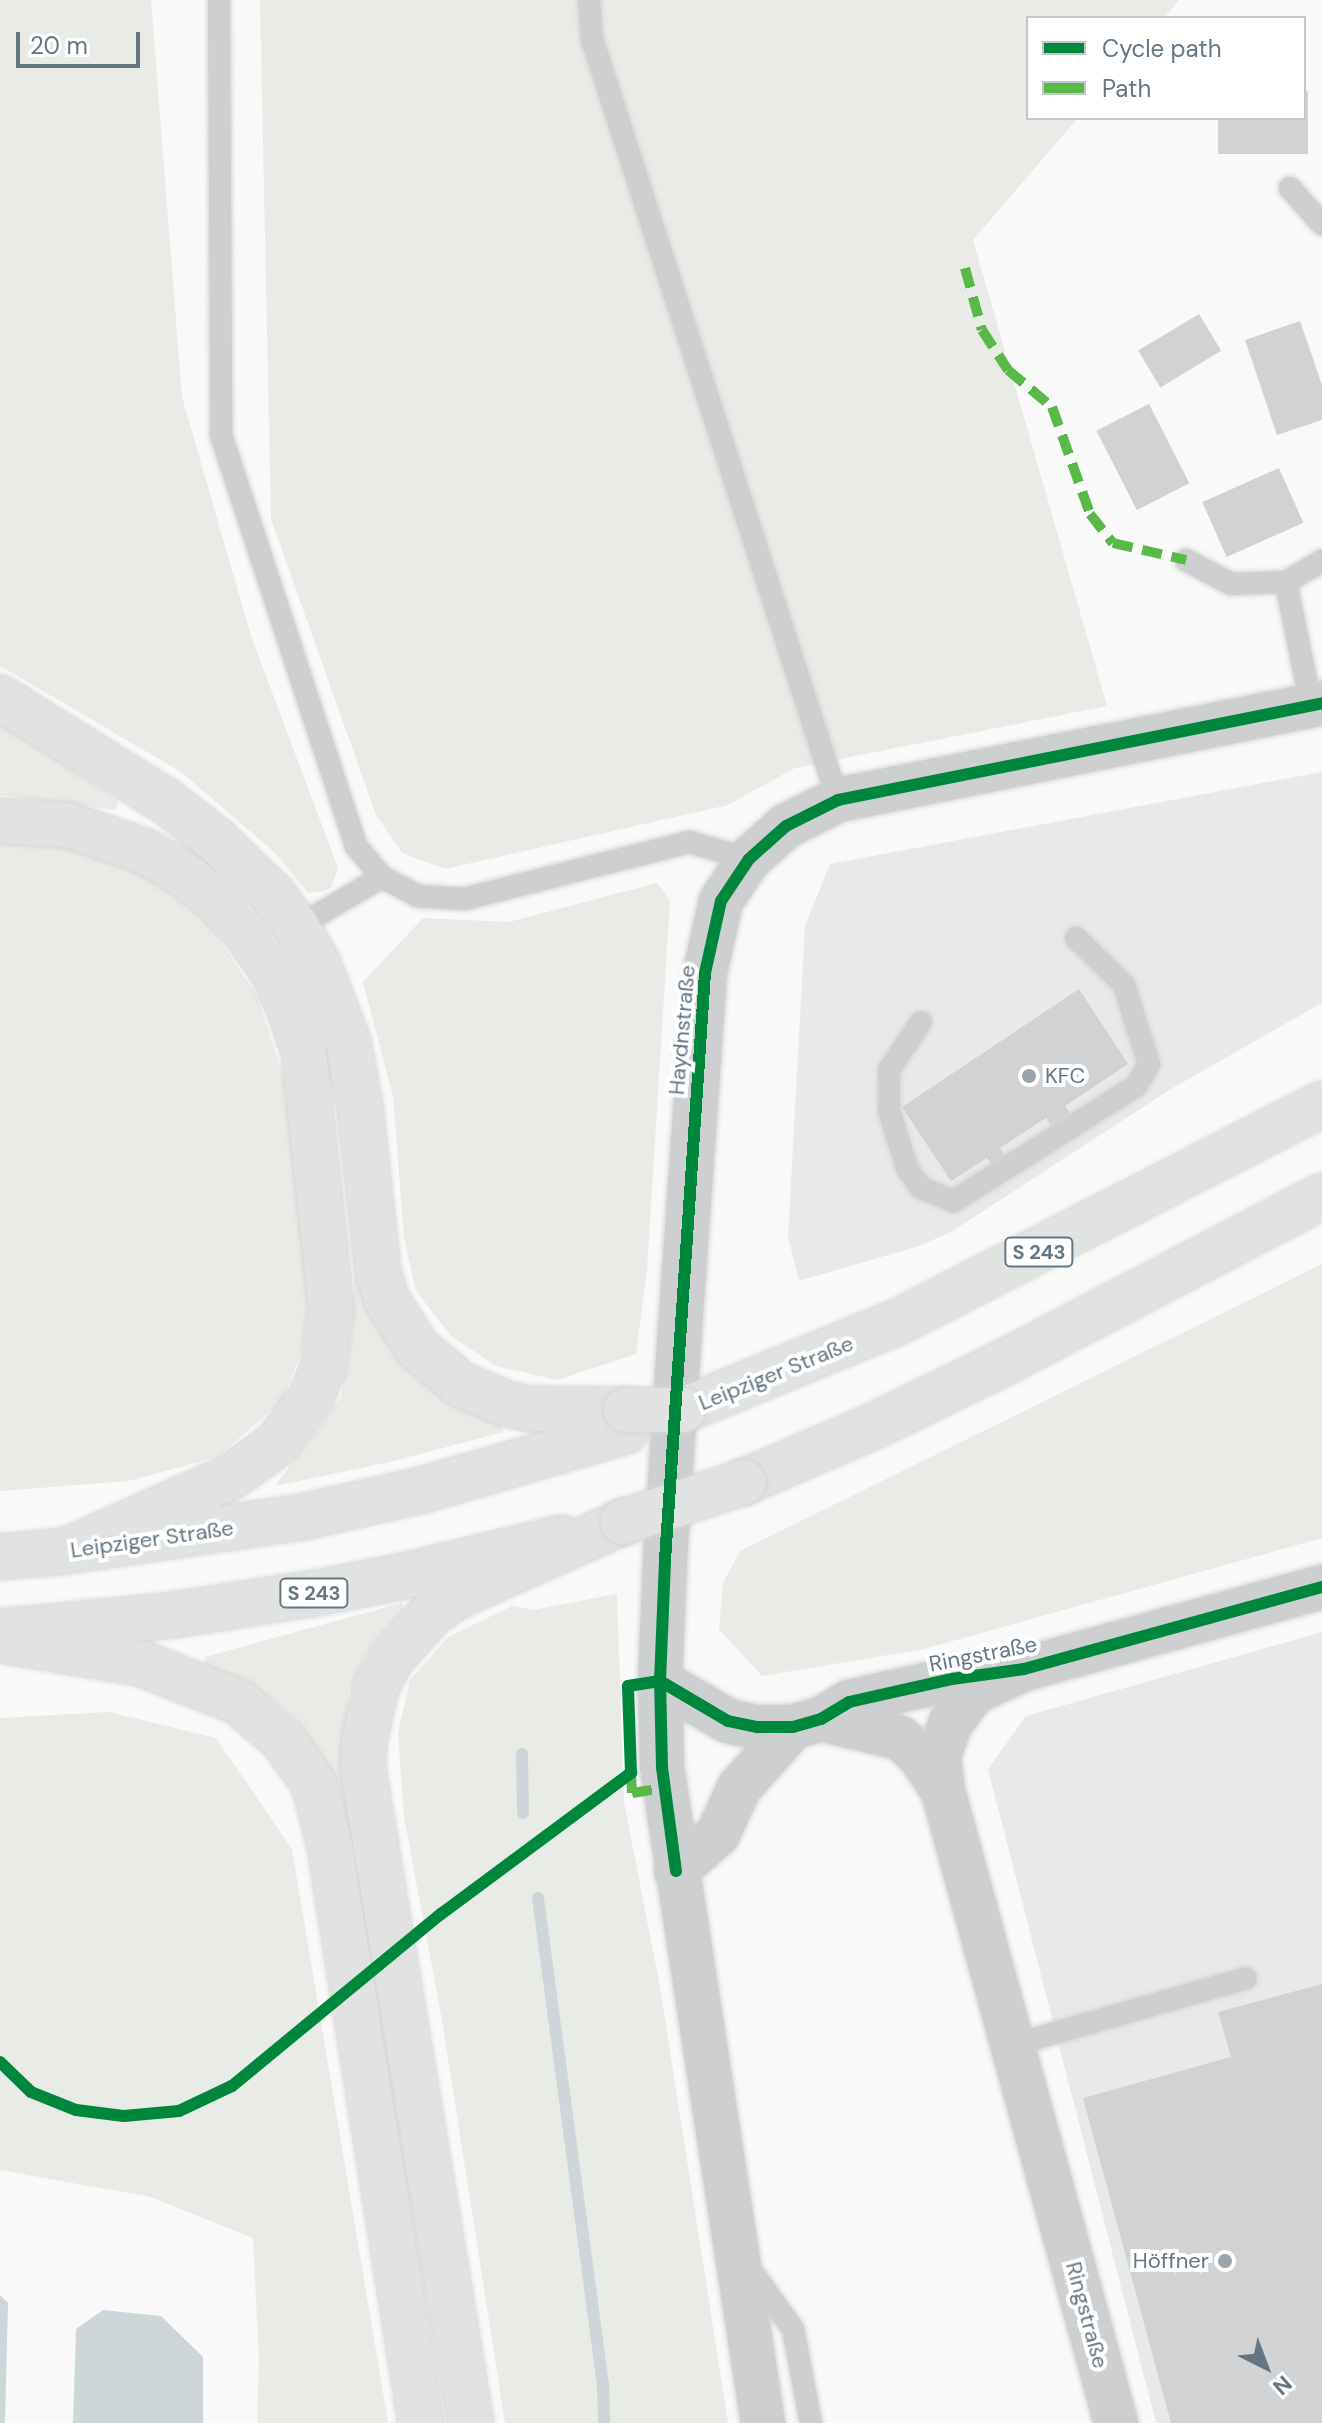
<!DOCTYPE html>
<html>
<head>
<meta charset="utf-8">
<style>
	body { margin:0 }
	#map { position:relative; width:1322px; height:2423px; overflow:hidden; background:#f9f9f9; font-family:"DM Sans",sans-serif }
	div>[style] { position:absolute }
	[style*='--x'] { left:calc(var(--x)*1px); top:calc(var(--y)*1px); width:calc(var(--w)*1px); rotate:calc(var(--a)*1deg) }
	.built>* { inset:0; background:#e8e9e9 }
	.green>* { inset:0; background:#e8ebe6 }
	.water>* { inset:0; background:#ced6d9 }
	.stream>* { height:12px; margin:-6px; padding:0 6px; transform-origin:6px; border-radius:6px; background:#ced6d9 }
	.building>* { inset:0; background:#d0d2d3; transform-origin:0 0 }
	.roads { filter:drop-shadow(0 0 2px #d5d6d6) drop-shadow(0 0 2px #d5d6d6) }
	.service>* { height:22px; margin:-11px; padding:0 11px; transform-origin:11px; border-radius:11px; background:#cecfd0 }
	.minor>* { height:44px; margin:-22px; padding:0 22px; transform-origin:22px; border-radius:22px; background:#cecfd0 }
	.trunk>* { height:44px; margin:-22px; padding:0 22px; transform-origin:22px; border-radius:22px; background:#e1e2e2 }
	.motorway>* { height:44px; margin:-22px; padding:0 22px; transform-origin:22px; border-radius:22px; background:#e1e2e2 }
	.bridges { filter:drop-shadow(0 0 2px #d5d6d6) drop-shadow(0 0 2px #d5d6d6) }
	.trunk-bridge>* { height:44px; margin:-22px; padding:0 22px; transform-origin:22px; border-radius:22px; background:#e1e2e2 }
	.motorway-bridge>* { height:44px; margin:-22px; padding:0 22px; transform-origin:22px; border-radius:22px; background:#e1e2e2 }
	.quiet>* { height:10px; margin-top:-5px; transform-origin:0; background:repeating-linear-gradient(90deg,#58b947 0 20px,transparent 0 30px) }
	.cycleway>* { height:12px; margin:-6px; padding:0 6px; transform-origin:6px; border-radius:6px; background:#00873e }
	.dots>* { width:22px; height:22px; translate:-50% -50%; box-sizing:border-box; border:4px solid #fff; border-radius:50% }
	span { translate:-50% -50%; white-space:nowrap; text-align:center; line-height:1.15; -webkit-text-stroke:8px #fff; paint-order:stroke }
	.shield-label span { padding:2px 6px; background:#fff; border:2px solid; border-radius:6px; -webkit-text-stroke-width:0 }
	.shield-label { font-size:20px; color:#657683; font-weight:700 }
	.street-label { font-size:22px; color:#657683 }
	.poi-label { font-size:22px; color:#657683 }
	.left { translate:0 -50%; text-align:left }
	.right { translate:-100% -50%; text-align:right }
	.legend { position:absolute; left:1026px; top:16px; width:280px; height:104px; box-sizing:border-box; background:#fff; border:2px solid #c1c8cd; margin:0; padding:10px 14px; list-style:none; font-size:24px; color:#657683 }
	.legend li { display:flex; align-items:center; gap:16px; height:40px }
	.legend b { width:40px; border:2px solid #c1c8cd }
	.north { position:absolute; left:1226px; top:2327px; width:80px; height:80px; -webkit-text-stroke:6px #fff; paint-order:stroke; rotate:138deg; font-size:22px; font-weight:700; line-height:32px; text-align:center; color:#657683 }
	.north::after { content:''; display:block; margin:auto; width:28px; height:36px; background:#657683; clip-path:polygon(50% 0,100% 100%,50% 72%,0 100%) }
	.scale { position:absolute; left:16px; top:32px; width:124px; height:36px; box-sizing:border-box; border:4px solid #657683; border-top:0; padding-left:10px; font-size:24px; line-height:28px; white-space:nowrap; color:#657683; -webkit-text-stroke:6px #fff; paint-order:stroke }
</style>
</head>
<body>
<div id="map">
	<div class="built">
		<i style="clip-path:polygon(1322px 772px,1322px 1003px,1171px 1089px,951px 1232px,919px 1246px,799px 1281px,788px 1237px,805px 926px,830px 864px)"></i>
		<i style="clip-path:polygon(1322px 1632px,1322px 2423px,1156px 2423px,988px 1769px,1026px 1716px)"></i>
	</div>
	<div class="green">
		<i style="clip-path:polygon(0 0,151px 0,182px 397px,251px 636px,338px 868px,331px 888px,320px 892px,308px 893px,274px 852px,181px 772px,0 666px)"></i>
		<i style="clip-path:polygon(260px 0,1179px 0,1164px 18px,1028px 18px,1028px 118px,1078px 118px,973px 240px,1107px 706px,795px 768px,728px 805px,445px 869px,402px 853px,376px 815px,271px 519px)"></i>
		<i style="clip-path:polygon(0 722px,118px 801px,116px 810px,0 795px)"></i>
		<i style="clip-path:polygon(0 841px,77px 845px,151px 878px,206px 920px,257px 996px,284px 1079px,309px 1296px,302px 1349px,282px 1401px,217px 1457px,128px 1481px,0 1491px)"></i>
		<i style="clip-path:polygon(657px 883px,670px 900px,647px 1270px,636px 1354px,557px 1380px,496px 1366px,451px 1336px,416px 1291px,404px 1238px,393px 1097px,363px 982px,423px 918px,509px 922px)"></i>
		<i style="clip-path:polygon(1322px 1264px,1322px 1538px,924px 1649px,762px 1676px,719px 1629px,723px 1583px,740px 1551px)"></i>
		<i style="clip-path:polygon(358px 1276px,502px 1423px,503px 1432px,394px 1461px,275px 1486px,341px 1397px,352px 1336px,354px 1277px)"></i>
		<i style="clip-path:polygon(617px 1594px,624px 1802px,660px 1987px,728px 2423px,505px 2423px,442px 2020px,404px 1817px,398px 1733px,410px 1680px,448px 1637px,512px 1606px,533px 1610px)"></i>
		<i style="clip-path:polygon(402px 1603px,405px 1609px,367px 1649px,348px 1695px,347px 1758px,353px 1817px,346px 1821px,332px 1779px,296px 1719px,266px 1695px,204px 1668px,205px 1657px)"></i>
		<i style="clip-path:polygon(109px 1712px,216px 1738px,292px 1849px,388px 2423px,257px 2423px,259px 2358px,253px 2238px,151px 2197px,0 2170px,0 1718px)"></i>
	</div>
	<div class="water">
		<i style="clip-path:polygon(0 2295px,8px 2303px,5px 2423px,0 2423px)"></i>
		<i style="clip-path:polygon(103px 2310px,161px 2316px,203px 2357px,203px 2423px,73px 2423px,76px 2329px)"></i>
	</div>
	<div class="stream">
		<i style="--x:522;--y:1754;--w:59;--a:89"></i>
		<i style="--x:538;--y:1898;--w:492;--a:82.4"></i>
		<i style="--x:603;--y:2386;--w:37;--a:88"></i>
	</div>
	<div class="building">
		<i style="clip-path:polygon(1308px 91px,1308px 154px,1218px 154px,1218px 118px,1304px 118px,1304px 92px)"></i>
		<i style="left:1199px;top:314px;width:43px;height:71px;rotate:59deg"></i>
		<i style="clip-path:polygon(1300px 321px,1322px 385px,1322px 420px,1277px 435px,1245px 340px)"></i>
		<i style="left:1149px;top:404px;width:89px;height:59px;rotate:63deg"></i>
		<i style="left:1279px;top:468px;width:60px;height:84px;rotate:66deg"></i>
		<i style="clip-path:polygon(1079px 989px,1128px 1064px,1065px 1106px,1080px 1129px,1062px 1142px,1046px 1118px,1000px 1148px,1009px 1162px,995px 1170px,987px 1158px,951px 1181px,902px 1107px)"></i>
		<i style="clip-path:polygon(1322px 1984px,1322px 2423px,1171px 2423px,1083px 2098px,1231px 2057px,1218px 2012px)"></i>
	</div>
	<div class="roads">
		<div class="service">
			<i style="--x:219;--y:0;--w:435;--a:89.7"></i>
			<i style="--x:221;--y:435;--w:433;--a:71.8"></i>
			<i style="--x:356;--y:846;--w:40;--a:50"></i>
			<i style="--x:382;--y:877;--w:40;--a:28"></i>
			<i style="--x:417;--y:896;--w:47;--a:3.7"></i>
			<i style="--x:464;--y:899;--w:232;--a:-14.2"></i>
			<i style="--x:689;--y:842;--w:62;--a:15.8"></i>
			<i style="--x:589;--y:0;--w:39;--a:86"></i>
			<i style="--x:592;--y:39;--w:800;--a:72.09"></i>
			<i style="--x:1290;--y:188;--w:48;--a:48.4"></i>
			<i style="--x:1186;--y:560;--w:51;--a:28.1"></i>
			<i style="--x:1231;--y:584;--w:55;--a:-2.1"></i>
			<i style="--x:1311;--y:705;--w:126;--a:-101.5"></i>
			<i style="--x:1286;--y:582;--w:42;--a:-30.3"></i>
			<i style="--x:297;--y:927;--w:99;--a:-30.5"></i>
			<i style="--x:921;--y:1022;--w:58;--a:123.7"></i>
			<i style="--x:889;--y:1070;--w:40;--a:90"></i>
			<i style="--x:889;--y:1110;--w:61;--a:72.8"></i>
			<i style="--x:907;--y:1168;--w:24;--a:55"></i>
			<i style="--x:921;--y:1188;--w:35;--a:22"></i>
			<i style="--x:954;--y:1201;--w:215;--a:-32.3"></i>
			<i style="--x:1136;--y:1086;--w:26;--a:-59"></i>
			<i style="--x:1149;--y:1064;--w:83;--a:-107.6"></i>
			<i style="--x:1124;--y:985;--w:67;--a:-135.6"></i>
			<i style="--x:1013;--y:2045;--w:242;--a:-16"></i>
			<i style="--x:747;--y:2265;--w:79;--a:54.3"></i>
			<i style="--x:793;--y:2329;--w:96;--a:79.2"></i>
		</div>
		<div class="minor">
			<i style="--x:1024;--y:1669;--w:55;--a:155.3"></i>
			<i style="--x:974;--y:1692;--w:38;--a:127"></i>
			<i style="--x:951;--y:1722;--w:35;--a:110"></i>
			<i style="--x:939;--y:1755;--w:36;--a:84"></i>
			<i style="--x:943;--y:1791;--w:655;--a:74.69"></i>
			<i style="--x:660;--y:1681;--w:79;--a:30.5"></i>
			<i style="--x:728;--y:1721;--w:30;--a:12"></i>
			<i style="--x:757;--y:1727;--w:36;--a:0"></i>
			<i style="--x:793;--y:1727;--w:29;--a:-16"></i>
			<i style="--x:821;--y:1719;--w:33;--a:-31"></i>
			<i style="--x:849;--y:1702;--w:106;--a:-12.6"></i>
			<i style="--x:952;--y:1679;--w:73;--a:-7.9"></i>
			<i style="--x:1024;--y:1669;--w:309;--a:-15.4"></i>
			<i style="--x:821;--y:1719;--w:81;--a:13.5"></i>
			<i style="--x:900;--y:1738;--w:27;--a:42"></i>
			<i style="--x:920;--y:1756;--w:42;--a:56.7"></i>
			<i style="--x:676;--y:1871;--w:56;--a:-41.4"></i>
			<i style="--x:718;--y:1834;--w:51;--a:-65.5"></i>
			<i style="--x:739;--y:1788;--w:81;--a:-48.5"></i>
			<i style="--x:763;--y:2423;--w:664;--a:-98.75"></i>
			<i style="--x:662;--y:1767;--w:86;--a:-91.3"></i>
			<i style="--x:660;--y:1681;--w:121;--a:-87.6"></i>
			<i style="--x:665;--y:1560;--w:231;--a:-86.3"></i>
			<i style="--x:680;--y:1329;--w:357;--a:-86"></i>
			<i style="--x:705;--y:973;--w:74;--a:-77.5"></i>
			<i style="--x:721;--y:901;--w:50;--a:-56.3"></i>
			<i style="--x:749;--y:859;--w:50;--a:-41.7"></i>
			<i style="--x:786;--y:826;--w:58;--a:-26.6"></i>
			<i style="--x:838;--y:800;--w:494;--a:-11.3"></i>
		</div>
		<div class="trunk">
			<i style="--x:683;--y:1410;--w:232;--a:-22.3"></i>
			<i style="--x:898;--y:1322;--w:477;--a:-27.2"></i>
			<i style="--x:744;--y:1482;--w:142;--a:-23.3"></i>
			<i style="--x:874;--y:1426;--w:146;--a:-26"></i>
			<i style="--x:1005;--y:1362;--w:358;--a:-27.6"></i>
			<i style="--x:0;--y:1557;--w:66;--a:-5.2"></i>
			<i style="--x:66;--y:1551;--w:239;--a:-8.2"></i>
			<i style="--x:303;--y:1517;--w:122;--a:-12.8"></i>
			<i style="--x:422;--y:1490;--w:212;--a:-16.1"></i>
			<i style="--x:0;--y:1632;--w:174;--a:-5.6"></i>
			<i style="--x:173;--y:1615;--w:144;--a:-8.8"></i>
			<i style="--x:315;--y:1593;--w:92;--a:-10.7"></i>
			<i style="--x:405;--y:1576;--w:161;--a:-13.7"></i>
		</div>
		<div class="motorway">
			<i style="--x:0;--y:698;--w:197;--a:31.9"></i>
			<i style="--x:167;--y:802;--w:62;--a:37.8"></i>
			<i style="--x:216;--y:840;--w:79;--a:44"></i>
			<i style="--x:273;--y:895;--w:40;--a:53"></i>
			<i style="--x:297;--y:927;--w:43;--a:60.4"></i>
			<i style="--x:318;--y:964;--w:84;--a:69"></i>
			<i style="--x:348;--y:1042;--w:65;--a:79.4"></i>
			<i style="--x:360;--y:1106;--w:166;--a:83.8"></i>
			<i style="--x:378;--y:1271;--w:29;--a:74"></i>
			<i style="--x:386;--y:1299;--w:59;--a:57.4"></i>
			<i style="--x:418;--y:1349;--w:55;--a:39.8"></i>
			<i style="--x:460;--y:1384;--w:50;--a:23.5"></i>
			<i style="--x:506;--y:1404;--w:25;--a:11"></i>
			<i style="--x:531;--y:1409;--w:95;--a:0.6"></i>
			<i style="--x:0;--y:821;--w:68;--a:3.4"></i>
			<i style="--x:68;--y:825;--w:80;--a:18.9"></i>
			<i style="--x:144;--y:851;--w:44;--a:30.1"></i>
			<i style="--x:182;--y:873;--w:44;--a:37.6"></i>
			<i style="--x:217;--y:900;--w:44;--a:48.7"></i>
			<i style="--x:246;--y:933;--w:45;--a:54.9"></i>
			<i style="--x:272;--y:970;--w:44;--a:65.8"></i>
			<i style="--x:290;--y:1010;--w:44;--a:71.6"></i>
			<i style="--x:304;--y:1052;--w:259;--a:84"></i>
			<i style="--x:331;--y:1310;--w:60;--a:97.7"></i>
			<i style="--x:323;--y:1369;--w:30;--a:113"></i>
			<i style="--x:311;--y:1397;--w:58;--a:125.9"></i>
			<i style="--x:277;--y:1444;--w:59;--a:144.7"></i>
			<i style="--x:229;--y:1478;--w:179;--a:155.9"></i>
			<i style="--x:0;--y:1640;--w:142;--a:9.3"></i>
			<i style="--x:140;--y:1663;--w:106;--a:21.5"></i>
			<i style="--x:239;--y:1702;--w:58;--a:40.8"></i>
			<i style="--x:283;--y:1740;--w:54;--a:54.8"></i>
			<i style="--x:314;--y:1784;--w:64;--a:75.5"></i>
			<i style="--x:330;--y:1846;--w:584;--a:81.04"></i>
			<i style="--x:471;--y:2423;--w:663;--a:-99.38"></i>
			<i style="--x:363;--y:1769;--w:28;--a:-88"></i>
			<i style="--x:364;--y:1741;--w:55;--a:-77.5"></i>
			<i style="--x:376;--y:1687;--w:29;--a:-63"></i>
			<i style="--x:389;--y:1661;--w:63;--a:-48.2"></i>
			<i style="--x:431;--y:1614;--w:32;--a:-35"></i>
			<i style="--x:457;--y:1596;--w:182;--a:-24"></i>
		</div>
	</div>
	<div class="bridges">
		<div class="trunk-bridge">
			<i style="--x:623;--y:1522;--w:127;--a:-18.3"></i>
		</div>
		<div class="motorway-bridge">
			<i style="--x:626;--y:1410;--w:57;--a:0"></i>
		</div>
	</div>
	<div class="quiet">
		<i style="--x:965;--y:268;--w:64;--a:74.7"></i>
		<i style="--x:982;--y:330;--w:48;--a:57"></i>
		<i style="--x:1008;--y:370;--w:57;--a:40.1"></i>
		<i style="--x:1052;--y:407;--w:114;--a:70.4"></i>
		<i style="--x:1090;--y:514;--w:37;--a:52"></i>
		<i style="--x:1113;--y:543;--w:75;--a:13.1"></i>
		<i style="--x:631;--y:1773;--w:20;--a:87"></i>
		<i style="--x:632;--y:1793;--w:33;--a:-9"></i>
	</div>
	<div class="cycleway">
		<i style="--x:660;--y:1681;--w:79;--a:30.5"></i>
		<i style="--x:728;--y:1721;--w:30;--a:12"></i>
		<i style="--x:757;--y:1727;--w:36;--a:0"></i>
		<i style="--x:793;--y:1727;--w:29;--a:-16"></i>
		<i style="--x:821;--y:1719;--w:33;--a:-31"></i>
		<i style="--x:849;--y:1702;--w:106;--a:-12.6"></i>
		<i style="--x:952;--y:1679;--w:73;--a:-7.9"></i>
		<i style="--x:1024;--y:1669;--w:309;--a:-15.4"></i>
		<i style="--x:676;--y:1871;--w:105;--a:-97.7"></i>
		<i style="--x:662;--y:1767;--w:86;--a:-91.3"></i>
		<i style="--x:660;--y:1681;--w:121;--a:-87.6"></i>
		<i style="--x:665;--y:1560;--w:588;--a:-86.1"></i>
		<i style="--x:705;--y:973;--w:74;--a:-77.5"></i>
		<i style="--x:721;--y:901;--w:50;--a:-56.3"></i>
		<i style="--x:749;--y:859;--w:50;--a:-41.7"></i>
		<i style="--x:786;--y:826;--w:58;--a:-26.6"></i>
		<i style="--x:838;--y:800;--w:494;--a:-11.3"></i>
		<i style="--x:0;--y:2062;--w:43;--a:44.1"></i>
		<i style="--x:31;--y:2092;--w:48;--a:21.8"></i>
		<i style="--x:76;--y:2110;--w:48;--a:7.1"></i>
		<i style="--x:124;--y:2116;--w:55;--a:-5.2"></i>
		<i style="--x:179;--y:2111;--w:59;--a:-25.3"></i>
		<i style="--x:232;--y:2086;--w:271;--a:-39.5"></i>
		<i style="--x:441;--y:1914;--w:237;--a:-36.6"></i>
		<i style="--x:631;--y:1773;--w:87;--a:-92"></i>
		<i style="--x:628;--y:1686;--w:32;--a:-9"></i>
	</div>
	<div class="dots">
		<i style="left:1029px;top:1076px;background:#99a4ac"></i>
		<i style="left:1225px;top:2261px;background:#99a4ac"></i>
	</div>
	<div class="shield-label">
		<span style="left:1039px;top:1252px">S 243</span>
		<span style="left:314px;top:1593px">S 243</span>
	</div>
	<div class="street-label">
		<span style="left:682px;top:1030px;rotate:-85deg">Haydnstraße</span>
		<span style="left:776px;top:1373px;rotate:-22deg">Leipziger Straße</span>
		<span style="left:152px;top:1539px;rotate:-8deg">Leipziger Straße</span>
		<span style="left:983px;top:1654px;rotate:-11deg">Ringstraße</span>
		<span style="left:1087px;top:2315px;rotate:75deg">Ringstraße</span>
	</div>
	<div class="poi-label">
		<span class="left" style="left:1045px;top:1076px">KFC</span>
		<span class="right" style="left:1209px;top:2261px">Höffner</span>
	</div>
	<ul class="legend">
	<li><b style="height:10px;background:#00873e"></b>Cycle path</li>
	<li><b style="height:10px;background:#58b947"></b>Path</li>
	</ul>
	<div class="north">N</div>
	<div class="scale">20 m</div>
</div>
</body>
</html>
